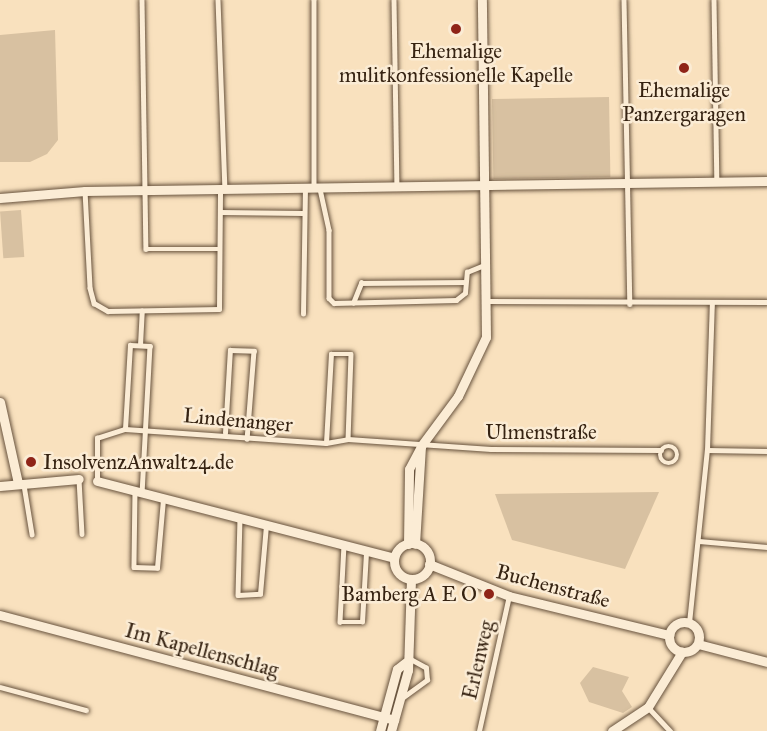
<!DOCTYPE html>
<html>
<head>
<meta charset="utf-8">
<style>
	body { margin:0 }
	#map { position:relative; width:767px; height:731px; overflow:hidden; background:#f9e1be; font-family:"IM FELL Great Primer",serif }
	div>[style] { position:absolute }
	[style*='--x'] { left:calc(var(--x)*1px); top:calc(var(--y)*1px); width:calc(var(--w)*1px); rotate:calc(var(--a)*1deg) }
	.green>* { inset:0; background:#d8c1a1; transform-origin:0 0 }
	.roads { filter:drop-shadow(0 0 2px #67523d) drop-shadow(0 0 2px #67523d) }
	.service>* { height:4.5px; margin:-2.25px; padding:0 2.25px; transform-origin:2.25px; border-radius:2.25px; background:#fbecd5 }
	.service>.ring { margin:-2.25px; padding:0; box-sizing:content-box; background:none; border:4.5px solid #fbecd5; border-radius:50% }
	.minor>* { height:9px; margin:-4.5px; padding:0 4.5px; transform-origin:4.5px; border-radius:4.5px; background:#fbecd5 }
	.minor>.ring { margin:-4.5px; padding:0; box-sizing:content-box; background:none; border:9px solid #fbecd5; border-radius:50% }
	.dots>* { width:16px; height:16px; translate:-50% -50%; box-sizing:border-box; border:3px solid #fbecd5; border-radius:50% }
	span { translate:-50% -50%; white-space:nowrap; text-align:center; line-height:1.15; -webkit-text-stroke:5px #fbecd5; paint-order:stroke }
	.poi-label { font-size:21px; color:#362312 }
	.left { translate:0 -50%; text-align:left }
	.right { translate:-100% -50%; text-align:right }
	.street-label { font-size:21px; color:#362312 }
</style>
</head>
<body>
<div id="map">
	<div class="green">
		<i style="clip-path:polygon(55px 30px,58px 140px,47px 154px,30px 162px,0 162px,0 35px)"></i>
		<i style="left:609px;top:97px;width:80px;height:117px;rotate:89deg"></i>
		<i style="left:21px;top:210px;width:47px;height:21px;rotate:86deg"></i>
		<i style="clip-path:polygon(659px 492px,625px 569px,512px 540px,495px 494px)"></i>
		<i style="clip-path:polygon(593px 667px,629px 677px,622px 691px,632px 707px,623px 713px,589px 702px,580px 683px)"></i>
	</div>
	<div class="roads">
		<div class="service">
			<i style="--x:142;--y:0;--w:249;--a:89.1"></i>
			<i style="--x:146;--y:249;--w:74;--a:0"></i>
			<i style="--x:218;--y:0;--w:190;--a:87.9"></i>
			<i style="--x:314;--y:0;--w:189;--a:90"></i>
			<i style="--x:394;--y:0;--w:186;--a:89.1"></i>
			<i style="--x:624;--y:0;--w:304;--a:88.9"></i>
			<i style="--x:714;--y:0;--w:182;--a:89.1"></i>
			<i style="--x:320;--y:189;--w:42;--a:77.6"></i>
			<i style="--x:329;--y:230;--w:68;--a:90"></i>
			<i style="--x:329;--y:298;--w:7;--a:45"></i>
			<i style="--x:334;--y:303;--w:122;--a:-1.4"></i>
			<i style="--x:456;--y:300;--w:11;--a:-38"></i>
			<i style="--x:465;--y:293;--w:21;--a:-85"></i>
			<i style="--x:467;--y:272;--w:18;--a:-22"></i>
			<i style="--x:85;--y:191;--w:97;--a:87"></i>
			<i style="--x:90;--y:288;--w:16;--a:75"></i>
			<i style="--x:94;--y:303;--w:16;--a:30"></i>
			<i style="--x:108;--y:311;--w:111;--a:-1"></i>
			<i style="--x:219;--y:309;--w:119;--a:-89.5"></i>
			<i style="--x:220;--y:212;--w:83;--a:0.7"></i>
			<i style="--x:489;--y:301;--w:278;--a:0.2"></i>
			<i style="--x:353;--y:303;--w:22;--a:-68"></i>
			<i style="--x:361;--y:283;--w:104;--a:-0.6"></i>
			<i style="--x:303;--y:314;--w:125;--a:-89.1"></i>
			<i style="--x:140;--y:345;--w:34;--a:-87"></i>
			<i style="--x:125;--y:429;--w:84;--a:-86.6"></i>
			<i style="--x:130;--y:345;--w:20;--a:3"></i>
			<i style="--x:150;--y:346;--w:147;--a:93.1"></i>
			<i style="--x:225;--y:433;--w:83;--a:-86.6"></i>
			<i style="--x:230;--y:350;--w:24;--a:2"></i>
			<i style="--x:254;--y:351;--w:88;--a:94.5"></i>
			<i style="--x:326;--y:443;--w:89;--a:-86.8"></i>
			<i style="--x:331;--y:354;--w:20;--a:0"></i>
			<i style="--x:351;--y:354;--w:85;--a:92"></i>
			<i class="ring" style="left:660px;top:446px;width:13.5px;height:13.5px"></i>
			<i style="--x:707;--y:450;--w:60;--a:1"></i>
			<i style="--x:79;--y:479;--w:55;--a:86.9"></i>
			<i style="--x:97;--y:481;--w:43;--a:-90"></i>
			<i style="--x:97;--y:438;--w:29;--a:-18"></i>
			<i style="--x:125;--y:429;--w:201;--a:4"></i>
			<i style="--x:326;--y:443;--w:22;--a:-10"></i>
			<i style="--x:348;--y:439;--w:143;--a:4"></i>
			<i style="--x:491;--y:449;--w:170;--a:0.3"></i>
			<i style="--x:24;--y:485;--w:50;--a:80.7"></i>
			<i style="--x:135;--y:491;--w:76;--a:90.8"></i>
			<i style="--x:134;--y:567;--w:23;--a:2"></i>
			<i style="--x:157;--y:568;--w:69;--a:-85"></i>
			<i style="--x:240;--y:518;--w:77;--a:91.5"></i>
			<i style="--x:238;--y:595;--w:22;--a:-3"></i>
			<i style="--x:260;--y:594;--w:69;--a:-85"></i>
			<i style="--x:699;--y:541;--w:68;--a:5"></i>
			<i style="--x:344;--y:545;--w:77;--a:93"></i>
			<i style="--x:340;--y:622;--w:22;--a:0"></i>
			<i style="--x:362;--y:622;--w:70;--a:-86.7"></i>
			<i style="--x:689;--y:623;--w:174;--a:-84.1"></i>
			<i style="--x:707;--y:450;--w:147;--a:-88.1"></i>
			<i style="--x:0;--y:687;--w:89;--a:15"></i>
			<i style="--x:402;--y:698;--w:31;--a:-36"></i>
			<i style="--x:427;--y:680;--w:12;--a:-95"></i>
			<i style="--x:426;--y:668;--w:18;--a:-151"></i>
			<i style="--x:648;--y:707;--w:33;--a:47"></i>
			<i style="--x:479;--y:731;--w:138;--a:-77.5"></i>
		</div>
		<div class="minor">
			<i style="--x:0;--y:198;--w:85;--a:-4.7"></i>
			<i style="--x:85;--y:191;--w:682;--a:-0.84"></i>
			<i style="--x:0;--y:402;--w:83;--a:77.5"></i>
			<i style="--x:421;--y:446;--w:62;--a:-53.5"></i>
			<i style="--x:458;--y:396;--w:65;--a:-64.6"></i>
			<i style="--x:486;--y:337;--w:337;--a:-90.7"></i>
			<i style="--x:97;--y:481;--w:307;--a:14.5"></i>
			<i style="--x:0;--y:486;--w:79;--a:-5.1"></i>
			<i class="ring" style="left:394px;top:543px;width:27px;height:27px"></i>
			<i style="--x:408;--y:544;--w:75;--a:-89.2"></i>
			<i style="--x:409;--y:469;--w:26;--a:-62"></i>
			<i style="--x:421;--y:446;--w:98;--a:93.5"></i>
			<i style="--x:429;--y:564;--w:86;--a:21.8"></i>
			<i style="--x:509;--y:596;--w:165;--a:13.7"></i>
			<i style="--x:0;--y:615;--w:408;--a:14.9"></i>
			<i class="ring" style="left:669px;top:622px;width:21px;height:21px"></i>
			<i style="--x:698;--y:644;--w:71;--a:14.6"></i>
			<i style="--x:380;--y:731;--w:64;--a:-74.7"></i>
			<i style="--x:397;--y:669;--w:11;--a:-38"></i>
			<i style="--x:391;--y:731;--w:63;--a:-74.4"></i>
			<i style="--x:408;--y:670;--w:91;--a:-88.1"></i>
			<i style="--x:612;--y:731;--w:43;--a:-33.7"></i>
			<i style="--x:648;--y:707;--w:65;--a:-58.3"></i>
		</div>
	</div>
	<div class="dots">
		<i style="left:456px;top:29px;background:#8f2418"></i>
		<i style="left:684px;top:68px;background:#8f2418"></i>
		<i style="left:31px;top:462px;background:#8f2418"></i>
		<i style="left:489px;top:594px;background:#8f2418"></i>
	</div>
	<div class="poi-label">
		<span style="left:456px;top:63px">Ehemalige<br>mulitkonfessionelle Kapelle</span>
		<span style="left:684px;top:102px">Ehemalige<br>Panzergaragen</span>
		<span class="left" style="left:43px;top:462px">InsolvenzAnwalt24.de</span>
		<span class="right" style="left:477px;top:594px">Bamberg A E O</span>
	</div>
	<div class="street-label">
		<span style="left:238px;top:420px;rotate:5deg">Lindenanger</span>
		<span style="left:541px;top:432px">Ulmenstraße</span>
		<span style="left:553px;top:586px;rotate:15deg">Buchenstraße</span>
		<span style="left:202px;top:650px;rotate:15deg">Im Kapellenschlag</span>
		<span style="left:478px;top:660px;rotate:-77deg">Erlenweg</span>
	</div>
</div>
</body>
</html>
